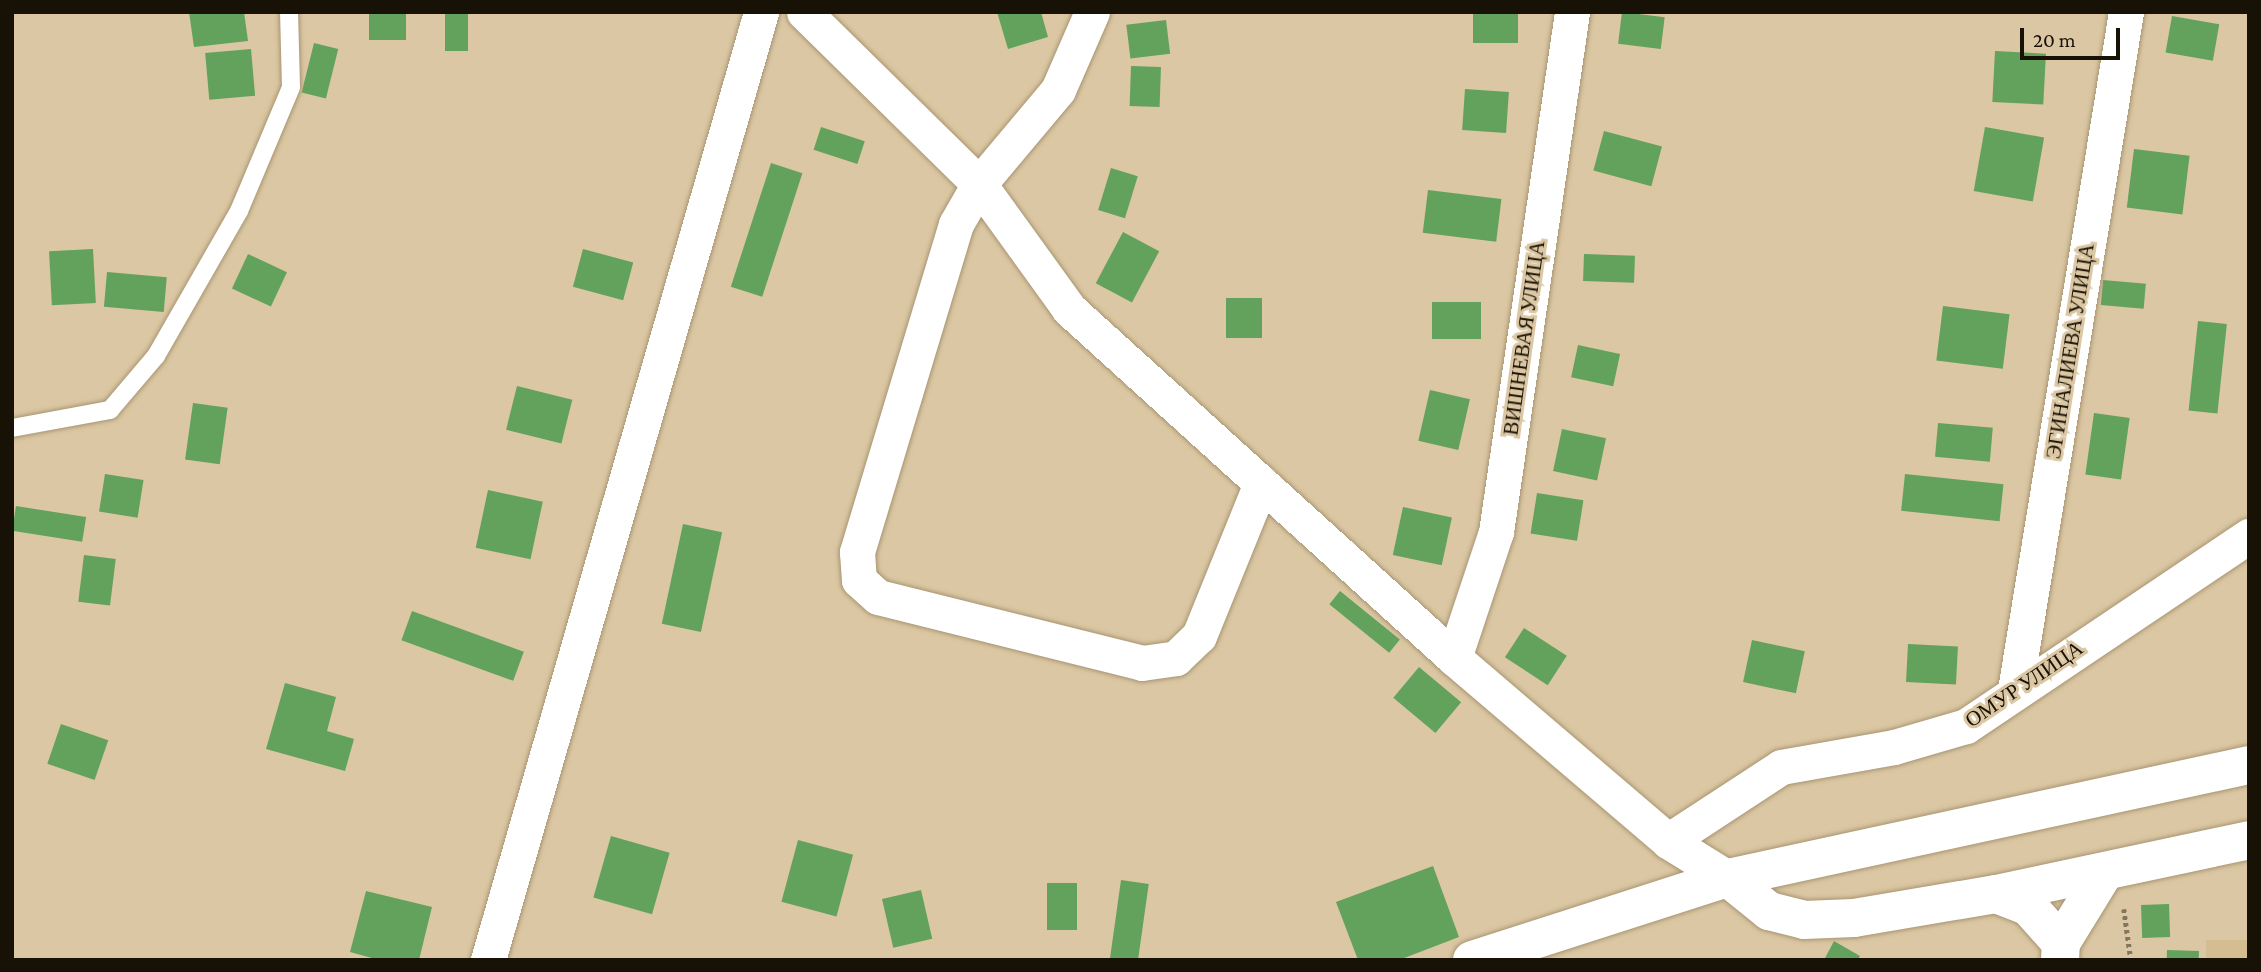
<!DOCTYPE html>
<html>
<head>
<meta charset="utf-8">
<style>
	body { margin:0 }
	#map { position:relative; width:2261px; height:972px; overflow:hidden; background:#dbc7a3; font-family:"Crimson Pro",serif }
	div>[style] { position:absolute }
	[style*='--x'] { left:calc(var(--x)*1px); top:calc(var(--y)*1px); width:calc(var(--w)*1px); rotate:calc(var(--a)*1deg) }
	.built>* { inset:0; background:#d5bd92; transform-origin:0 0 }
	.building>* { inset:0; background:#62a25d; transform-origin:0 0 }
	.path>* { height:4.5px; margin-top:-2.25px; transform-origin:0; background:repeating-linear-gradient(90deg,#84765d 0 3.5px,transparent 0 7px) }
	.roads { filter:drop-shadow(0 0 2px #a89572) drop-shadow(0 0 2px #a89572) }
	.service>* { height:18px; margin:-9px; padding:0 9px; transform-origin:9px; border-radius:9px; background:#fff }
	.minor>* { height:35px; margin:-17.5px; padding:0 17.5px; transform-origin:17.5px; border-radius:17.5px; background:#fff }
	.tertiary>* { height:38px; margin:-19px; padding:0 19px; transform-origin:19px; border-radius:19px; background:#fff }
	span { translate:-50% -50%; white-space:nowrap; text-align:center; line-height:1.15; -webkit-text-stroke:6px #dbc7a3; paint-order:stroke }
	.street-label { font-size:21px; color:#181105 }
	.frame { position:absolute; inset:0; border:14px solid #181105; pointer-events:none }
	.scale { position:absolute; left:2020px; top:28px; width:100px; height:32px; box-sizing:border-box; border:4px solid #181105; border-top:0; padding-left:9px; font-size:21px; line-height:24px; white-space:nowrap; color:#181105; -webkit-text-stroke:5px #dbc7a3; paint-order:stroke }
</style>
</head>
<body>
<div id="map">
	<div class="built">
		<i style="left:2249px;top:940px;width:20px;height:43px;rotate:90deg"></i>
	</div>
	<div class="building">
		<i style="clip-path:polygon(189px 12px,244px 12px,248px 41px,194px 47px)"></i>
		<i style="left:369px;top:12px;width:37px;height:28px"></i>
		<i style="left:445px;top:12px;width:23px;height:39px"></i>
		<i style="clip-path:polygon(997px 12px,1041px 12px,1048px 37px,1008px 49px)"></i>
		<i style="left:1473px;top:12px;width:45px;height:31px"></i>
		<i style="left:1622px;top:12px;width:43px;height:32px;rotate:7deg"></i>
		<i style="left:2172px;top:16px;width:48px;height:37px;rotate:10deg"></i>
		<i style="left:1166px;top:20px;width:34px;height:40px;rotate:83deg"></i>
		<i style="left:314px;top:43px;width:25px;height:51px;rotate:14deg"></i>
		<i style="left:251px;top:49px;width:47px;height:46px;rotate:85deg"></i>
		<i style="left:1995px;top:51px;width:51px;height:51px;rotate:3deg"></i>
		<i style="left:1131px;top:66px;width:30px;height:40px;rotate:2deg"></i>
		<i style="left:1465px;top:89px;width:44px;height:41px;rotate:4deg"></i>
		<i style="left:821px;top:127px;width:46px;height:24px;rotate:18deg"></i>
		<i style="left:1985px;top:127px;width:60px;height:65px;rotate:10deg"></i>
		<i style="left:1604px;top:131px;width:60px;height:41px;rotate:15deg"></i>
		<i style="left:2134px;top:149px;width:56px;height:59px;rotate:7deg"></i>
		<i style="left:771px;top:163px;width:33px;height:130px;rotate:18deg"></i>
		<i style="left:1111px;top:168px;width:28px;height:44px;rotate:17deg"></i>
		<i style="left:1428px;top:190px;width:74px;height:43px;rotate:7deg"></i>
		<i style="left:1123px;top:232px;width:41px;height:58px;rotate:28deg"></i>
		<i style="left:93px;top:249px;width:54px;height:44px;rotate:87deg"></i>
		<i style="left:583px;top:249px;width:52px;height:39px;rotate:15deg"></i>
		<i style="left:248px;top:254px;width:43px;height:38px;rotate:25deg"></i>
		<i style="left:1584px;top:254px;width:51px;height:27px;rotate:2deg"></i>
		<i style="left:107px;top:272px;width:60px;height:35px;rotate:5deg"></i>
		<i style="left:2103px;top:280px;width:43px;height:25px;rotate:5deg"></i>
		<i style="left:1226px;top:298px;width:36px;height:40px"></i>
		<i style="left:1432px;top:302px;width:49px;height:37px"></i>
		<i style="left:1943px;top:306px;width:67px;height:55px;rotate:7deg"></i>
		<i style="left:2198px;top:321px;width:29px;height:90px;rotate:6deg"></i>
		<i style="left:1578px;top:345px;width:43px;height:33px;rotate:12deg"></i>
		<i style="left:517px;top:386px;width:57px;height:45px;rotate:14deg"></i>
		<i style="left:1430px;top:390px;width:41px;height:52px;rotate:13deg"></i>
		<i style="left:193px;top:403px;width:35px;height:57px;rotate:8deg"></i>
		<i style="left:2094px;top:413px;width:36px;height:62px;rotate:8deg"></i>
		<i style="left:1938px;top:423px;width:55px;height:34px;rotate:5deg"></i>
		<i style="left:1562px;top:429px;width:45px;height:43px;rotate:12deg"></i>
		<i style="left:105px;top:474px;width:39px;height:38px;rotate:9deg"></i>
		<i style="left:1905px;top:474px;width:99px;height:37px;rotate:6deg"></i>
		<i style="left:488px;top:490px;width:56px;height:59px;rotate:12deg"></i>
		<i style="left:1537px;top:493px;width:47px;height:41px;rotate:9deg"></i>
		<i style="left:16px;top:506px;width:71px;height:25px;rotate:9deg"></i>
		<i style="left:1403px;top:507px;width:50px;height:49px;rotate:12deg"></i>
		<i style="left:683px;top:524px;width:40px;height:102px;rotate:12deg"></i>
		<i style="left:84px;top:555px;width:32px;height:47px;rotate:7deg"></i>
		<i style="left:1340px;top:591px;width:77px;height:17px;rotate:39deg"></i>
		<i style="left:412px;top:611px;width:119px;height:31px;rotate:20deg"></i>
		<i style="left:1524px;top:628px;width:51px;height:35px;rotate:33deg"></i>
		<i style="left:1752px;top:640px;width:54px;height:43px;rotate:12deg"></i>
		<i style="left:1908px;top:644px;width:50px;height:38px;rotate:3deg"></i>
		<i style="left:1419px;top:667px;width:55px;height:40px;rotate:40deg"></i>
		<i style="clip-path:polygon(285px 683px,336px 697px,327px 731px,354px 739px,345px 771px,266px 749px)"></i>
		<i style="left:61px;top:724px;width:50px;height:42px;rotate:19deg"></i>
		<i style="left:611px;top:836px;width:61px;height:64px;rotate:16deg"></i>
		<i style="left:798px;top:840px;width:57px;height:64px;rotate:15deg"></i>
		<i style="clip-path:polygon(1433px 866px,1459px 937px,1399px 960px,1358px 960px,1336px 902px)"></i>
		<i style="left:1121px;top:880px;width:28px;height:81px;rotate:8deg"></i>
		<i style="left:1047px;top:883px;width:30px;height:47px"></i>
		<i style="left:921px;top:890px;width:50px;height:40px;rotate:77deg"></i>
		<i style="clip-path:polygon(366px 891px,432px 907px,419px 960px,379px 960px,350px 952px)"></i>
		<i style="left:2169px;top:904px;width:33px;height:28px;rotate:88deg"></i>
		<i style="clip-path:polygon(1834px 941px,1860px 956px,1858px 960px,1824px 960px)"></i>
		<i style="left:2167px;top:950px;width:32px;height:10px;rotate:2deg"></i>
	</div>
	<div class="path">
		<i style="--x:2124;--y:909;--w:51;--a:82.2"></i>
	</div>
	<div class="roads">
		<div class="service">
			<i style="--x:12;--y:428;--w:100;--a:-10.4"></i>
			<i style="--x:110;--y:410;--w:71;--a:-49.6"></i>
			<i style="--x:156;--y:356;--w:167;--a:-60.2"></i>
			<i style="--x:239;--y:211;--w:134;--a:-67.2"></i>
			<i style="--x:291;--y:87;--w:75;--a:-91.5"></i>
		</div>
		<div class="minor">
			<i style="--x:804;--y:12;--w:245;--a:44.5"></i>
			<i style="--x:979;--y:184;--w:154;--a:54.2"></i>
			<i style="--x:1069;--y:309;--w:520;--a:42.19"></i>
			<i style="--x:1454;--y:658;--w:282;--a:40.5"></i>
			<i style="--x:1668;--y:841;--w:70;--a:31.7"></i>
			<i style="--x:1092;--y:12;--w:85;--a:113.6"></i>
			<i style="--x:1058;--y:90;--w:123;--a:130"></i>
			<i style="--x:979;--y:184;--w:46;--a:119.9"></i>
			<i style="--x:956;--y:224;--w:343;--a:106.8"></i>
			<i style="--x:857;--y:552;--w:28;--a:86"></i>
			<i style="--x:859;--y:580;--w:25;--a:42"></i>
			<i style="--x:878;--y:597;--w:272;--a:14"></i>
			<i style="--x:1142;--y:663;--w:34;--a:-8"></i>
			<i style="--x:1176;--y:658;--w:32;--a:-44"></i>
			<i style="--x:1199;--y:636;--w:165;--a:-67.9"></i>
			<i style="--x:1454;--y:658;--w:133;--a:-71.6"></i>
			<i style="--x:1496;--y:532;--w:526;--a:-81.68"></i>
			<i style="--x:2015;--y:690;--w:687;--a:-80.7"></i>
			<i style="--x:1668;--y:841;--w:135;--a:-33.2"></i>
			<i style="--x:1781;--y:767;--w:115;--a:-10"></i>
			<i style="--x:1894;--y:747;--w:75;--a:-16.3"></i>
			<i style="--x:1966;--y:726;--w:341;--a:-33.9"></i>
			<i style="--x:488;--y:960;--w:987;--a:-73.93"></i>
		</div>
		<div class="tertiary">
			<i style="--x:1728;--y:878;--w:533;--a:-12.24"></i>
			<i style="--x:1996;--y:894;--w:259;--a:-12"></i>
			<i style="--x:1472;--y:960;--w:269;--a:-17.8"></i>
			<i style="--x:1728;--y:878;--w:53;--a:38.8"></i>
			<i style="--x:1769;--y:911;--w:36;--a:14"></i>
			<i style="--x:1804;--y:920;--w:50;--a:-2.3"></i>
			<i style="--x:1854;--y:918;--w:144;--a:-9.6"></i>
			<i style="--x:1996;--y:894;--w:34;--a:21"></i>
			<i style="--x:2028;--y:906;--w:50;--a:48.3"></i>
			<i style="--x:2060;--y:960;--w:17;--a:-87"></i>
			<i style="--x:2061;--y:943;--w:82;--a:-58.4"></i>
		</div>
	</div>
	<div class="street-label">
		<span style="left:1524px;top:338px;rotate:-82deg">ВИШНЕВАЯ УЛИЦА</span>
		<span style="left:2070px;top:351px;rotate:-81deg">ЭГИНАЛИЕВА УЛИЦА</span>
		<span style="left:2024px;top:684px;rotate:-34deg">ОМУР УЛИЦА</span>
	</div>
	<div class="frame"></div>
	<div class="scale">20 m</div>
</div>
</body>
</html>
